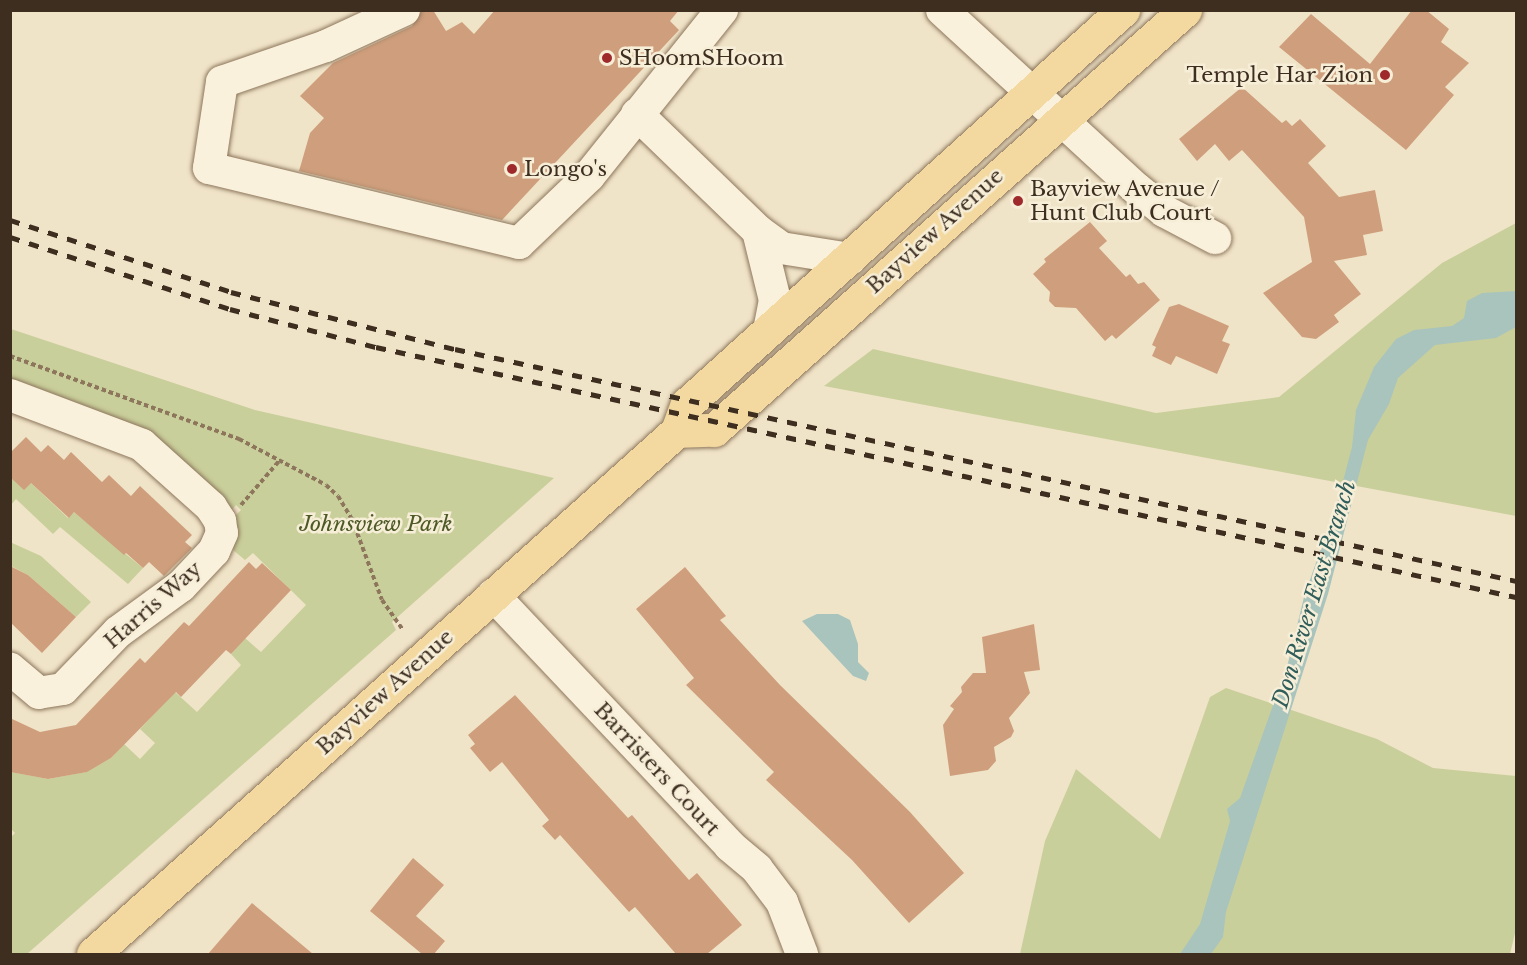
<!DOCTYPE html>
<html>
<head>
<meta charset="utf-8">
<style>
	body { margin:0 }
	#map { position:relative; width:1527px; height:965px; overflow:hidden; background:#f0e4c8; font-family:"Libre Baskerville",serif }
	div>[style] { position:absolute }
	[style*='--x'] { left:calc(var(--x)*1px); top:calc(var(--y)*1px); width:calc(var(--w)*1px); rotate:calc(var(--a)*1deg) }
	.green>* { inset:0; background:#c9cf9b }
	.water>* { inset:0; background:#a9c4bc }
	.building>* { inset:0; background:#cf9f7d }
	.path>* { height:4px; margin-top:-2px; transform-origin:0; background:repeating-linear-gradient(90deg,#8d765c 0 4.5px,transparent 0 7.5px) }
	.roads { filter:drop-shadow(0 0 2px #8d765c) drop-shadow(0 0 2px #8d765c) }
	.minor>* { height:32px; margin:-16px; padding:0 16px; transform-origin:16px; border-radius:16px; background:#faf1dc }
	.major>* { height:33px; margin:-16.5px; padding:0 16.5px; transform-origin:16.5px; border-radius:16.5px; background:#f3d9a0 }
	.rail>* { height:4.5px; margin-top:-2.25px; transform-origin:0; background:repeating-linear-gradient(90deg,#3d2e20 0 10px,transparent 0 20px) }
	.dots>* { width:16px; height:16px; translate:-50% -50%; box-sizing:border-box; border:3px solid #f7eed8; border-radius:50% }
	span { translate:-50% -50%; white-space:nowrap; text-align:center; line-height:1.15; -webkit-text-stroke:5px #f7eed8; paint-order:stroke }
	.poi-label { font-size:21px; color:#3d2e20 }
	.left { translate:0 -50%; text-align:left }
	.right { translate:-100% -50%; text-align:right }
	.street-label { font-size:21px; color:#3d2e20 }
	.park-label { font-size:21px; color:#4d5a26; font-style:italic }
	.water-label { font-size:22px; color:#2f5d5a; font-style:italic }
	.frame { position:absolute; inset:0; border:12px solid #3d2e20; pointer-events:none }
</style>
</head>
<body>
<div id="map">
	<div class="green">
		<i style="clip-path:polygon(1516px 223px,1516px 516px,824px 386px,873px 349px,1156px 413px,1279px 397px,1442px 263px)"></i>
		<i style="clip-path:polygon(11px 329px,255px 410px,554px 478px,392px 622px,396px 630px,27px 954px,11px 954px,10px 838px,15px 833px,11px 829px,11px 772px,48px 779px,86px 772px,111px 758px,124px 744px,140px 759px,155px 743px,140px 729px,175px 692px,197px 712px,241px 665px,231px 654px,245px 638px,261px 652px,306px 605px,253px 553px,245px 560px,233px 550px,237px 534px,233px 518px,241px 510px,236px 505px,231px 511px,11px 381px)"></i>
		<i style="clip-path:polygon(10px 477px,31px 483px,68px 518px,74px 512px,143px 568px,128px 584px,60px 527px,53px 534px,16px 499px,11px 505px)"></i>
		<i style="clip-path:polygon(10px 542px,41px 556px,91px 602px,76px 617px,28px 575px,11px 566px)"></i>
		<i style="clip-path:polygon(1226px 688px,1377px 739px,1433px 768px,1516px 776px,1516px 929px,1510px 954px,1020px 954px,1045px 841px,1076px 769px,1160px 839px,1210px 697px)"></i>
	</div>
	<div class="water">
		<i style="clip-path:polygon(1516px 291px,1516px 327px,1496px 338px,1435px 345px,1398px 378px,1389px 404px,1368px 440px,1328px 594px,1226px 912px,1223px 937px,1211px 954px,1180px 954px,1200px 924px,1230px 821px,1227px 809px,1240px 798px,1288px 663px,1304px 597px,1338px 500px,1352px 447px,1356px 410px,1374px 367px,1396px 339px,1414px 330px,1452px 326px,1464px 318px,1467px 301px,1482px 293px)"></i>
		<i style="clip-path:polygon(817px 614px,838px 614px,850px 620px,858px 644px,858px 662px,869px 673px,866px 681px,853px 676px,802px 621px)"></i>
	</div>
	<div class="building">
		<i style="clip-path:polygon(422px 10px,433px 10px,446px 31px,462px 22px,474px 34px,495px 10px,679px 10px,670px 21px,679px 30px,502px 220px,299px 171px,310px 133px,324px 118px,300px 96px,333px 63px,412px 26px)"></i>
		<i style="clip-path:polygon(1412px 10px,1426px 10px,1449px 29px,1441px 42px,1469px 63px,1445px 87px,1454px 95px,1406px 150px,1279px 47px,1311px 14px,1370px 64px)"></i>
		<i style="clip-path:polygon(1242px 87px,1282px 123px,1286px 120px,1292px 126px,1300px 119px,1326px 146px,1308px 163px,1339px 197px,1375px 190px,1383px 231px,1363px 235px,1367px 255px,1334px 261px,1361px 294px,1334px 315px,1339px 322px,1316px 339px,1302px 337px,1263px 293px,1312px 262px,1304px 217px,1242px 150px,1229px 161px,1215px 144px,1197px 161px,1179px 139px)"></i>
		<i style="clip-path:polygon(1090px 222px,1107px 241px,1099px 248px,1126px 277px,1130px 274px,1138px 284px,1144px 282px,1160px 300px,1116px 339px,1112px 335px,1105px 341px,1076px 308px,1055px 307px,1049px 301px,1050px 292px,1033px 274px,1046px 262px,1044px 259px)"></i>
		<i style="clip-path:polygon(1179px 304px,1229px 326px,1222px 341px,1230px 344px,1217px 374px,1176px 356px,1171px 365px,1152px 356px,1156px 347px,1152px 345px,1169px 307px)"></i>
		<i style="clip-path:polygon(26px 437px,41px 452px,48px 445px,64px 460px,71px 452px,102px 482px,109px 475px,131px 496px,140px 486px,192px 535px,185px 542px,192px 548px,164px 576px,149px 562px,143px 568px,126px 553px,124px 555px,74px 512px,69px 518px,31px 483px,24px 490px,10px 477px,10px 453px)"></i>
		<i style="clip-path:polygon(249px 562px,256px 569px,262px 563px,291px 590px,231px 654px,226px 650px,181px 697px,176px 692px,111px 758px,87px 772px,48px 779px,10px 772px,10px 718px,40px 732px,76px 725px,140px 658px,145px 663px,184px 622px,189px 626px)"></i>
		<i style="clip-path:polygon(10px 566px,28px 575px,76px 617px,42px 653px,10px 622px)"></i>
		<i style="clip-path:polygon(685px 567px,726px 616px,720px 620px,780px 685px,910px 812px,964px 873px,909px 923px,852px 860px,766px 780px,774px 772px,686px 685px,694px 678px,636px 609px)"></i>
		<i style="clip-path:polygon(1034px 624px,1040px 670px,1024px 672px,1030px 693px,1009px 718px,1014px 731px,1011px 737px,994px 747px,996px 761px,988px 770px,950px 776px,943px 725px,954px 709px,950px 706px,962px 692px,961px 687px,973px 673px,986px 673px,982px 637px)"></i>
		<i style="clip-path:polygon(515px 695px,628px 818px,632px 815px,689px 880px,697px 873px,742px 925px,707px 954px,676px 954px,635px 907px,629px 912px,560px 835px,555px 840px,542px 826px,549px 820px,502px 762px,490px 772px,470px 748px,475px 744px,468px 735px)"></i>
		<i style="clip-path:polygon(413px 858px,444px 885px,416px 916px,445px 941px,434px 954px,422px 954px,370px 911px)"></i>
		<i style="clip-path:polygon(252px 903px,313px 954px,208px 954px)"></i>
	</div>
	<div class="path">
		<i style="--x:10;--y:356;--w:244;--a:19.9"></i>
		<i style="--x:239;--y:439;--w:98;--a:27.9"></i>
		<i style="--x:326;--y:485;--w:16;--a:43"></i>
		<i style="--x:338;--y:496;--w:27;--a:59"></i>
		<i style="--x:352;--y:519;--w:86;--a:69.7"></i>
		<i style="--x:382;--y:600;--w:35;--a:55"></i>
		<i style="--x:241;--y:505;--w:60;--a:-49.1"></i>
	</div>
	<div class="roads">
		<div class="minor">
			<i style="--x:404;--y:10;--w:86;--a:155.2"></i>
			<i style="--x:326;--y:46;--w:110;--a:160.9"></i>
			<i style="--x:222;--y:82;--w:87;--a:98.6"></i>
			<i style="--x:209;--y:168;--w:319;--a:13.6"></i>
			<i style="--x:519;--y:243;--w:97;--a:-43.7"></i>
			<i style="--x:589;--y:176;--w:213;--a:-51.3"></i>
			<i style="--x:942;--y:10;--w:265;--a:42.6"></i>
			<i style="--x:1137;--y:189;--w:35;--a:39"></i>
			<i style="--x:1164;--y:211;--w:58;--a:27.9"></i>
			<i style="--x:637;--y:114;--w:168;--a:44"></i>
			<i style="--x:758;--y:231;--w:29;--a:36"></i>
			<i style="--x:781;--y:248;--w:70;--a:9.1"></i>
			<i style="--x:758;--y:231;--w:71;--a:76.2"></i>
			<i style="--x:775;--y:300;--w:32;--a:101"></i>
			<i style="--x:10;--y:395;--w:141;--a:20.7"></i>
			<i style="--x:142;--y:445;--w:93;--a:41.9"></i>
			<i style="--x:211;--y:507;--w:17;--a:57"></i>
			<i style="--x:220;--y:521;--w:12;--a:81"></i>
			<i style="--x:222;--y:533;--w:20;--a:114"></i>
			<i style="--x:214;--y:551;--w:48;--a:133.3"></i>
			<i style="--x:181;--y:586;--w:78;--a:143.9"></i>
			<i style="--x:118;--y:632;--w:79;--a:134"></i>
			<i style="--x:63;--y:689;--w:24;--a:171"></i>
			<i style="--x:39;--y:693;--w:38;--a:-140"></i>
			<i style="--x:493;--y:595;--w:345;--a:46.6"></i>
			<i style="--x:730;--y:846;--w:35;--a:40"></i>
			<i style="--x:757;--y:869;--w:41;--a:52.9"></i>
			<i style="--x:782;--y:902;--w:56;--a:69"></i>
		</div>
		<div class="major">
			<i style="--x:677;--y:431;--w:37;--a:-2"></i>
			<i style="--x:714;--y:430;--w:631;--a:-41.72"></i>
			<i style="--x:93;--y:954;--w:784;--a:-41.85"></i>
			<i style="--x:677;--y:431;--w:29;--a:-70"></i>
			<i style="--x:687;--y:404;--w:588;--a:-42.1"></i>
		</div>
	</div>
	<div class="rail">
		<i style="--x:10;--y:220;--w:232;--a:18"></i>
		<i style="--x:231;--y:292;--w:231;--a:14.3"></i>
		<i style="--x:455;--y:349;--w:1086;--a:12.33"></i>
		<i style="--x:10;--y:237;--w:231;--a:18.1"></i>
		<i style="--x:230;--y:309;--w:151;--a:14.6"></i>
		<i style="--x:376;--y:347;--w:1167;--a:12.37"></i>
	</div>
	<div class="dots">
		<i style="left:607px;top:58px;background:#9e2a2b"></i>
		<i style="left:1385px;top:75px;background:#9e2a2b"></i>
		<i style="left:512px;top:169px;background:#9e2a2b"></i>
		<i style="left:1018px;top:201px;background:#9e2a2b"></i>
	</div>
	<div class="poi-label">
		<span class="left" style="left:619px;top:58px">SHoomSHoom</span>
		<span class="right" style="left:1373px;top:75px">Temple Har Zion</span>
		<span class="left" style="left:524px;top:169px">Longo's</span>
		<span class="left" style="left:1030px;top:201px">Bayview Avenue /<br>Hunt Club Court</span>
	</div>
	<div class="street-label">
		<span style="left:935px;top:231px;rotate:-42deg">Bayview Avenue</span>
		<span style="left:153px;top:605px;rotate:-41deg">Harris Way</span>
		<span style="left:385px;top:692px;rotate:-42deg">Bayview Avenue</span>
		<span style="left:657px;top:769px;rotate:47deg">Barristers Court</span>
	</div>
	<div class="park-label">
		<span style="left:376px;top:524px">Johnsview Park</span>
	</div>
	<div class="water-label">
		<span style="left:1314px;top:594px;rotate:-73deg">Don River East Branch</span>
	</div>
	<div class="frame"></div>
</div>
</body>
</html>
